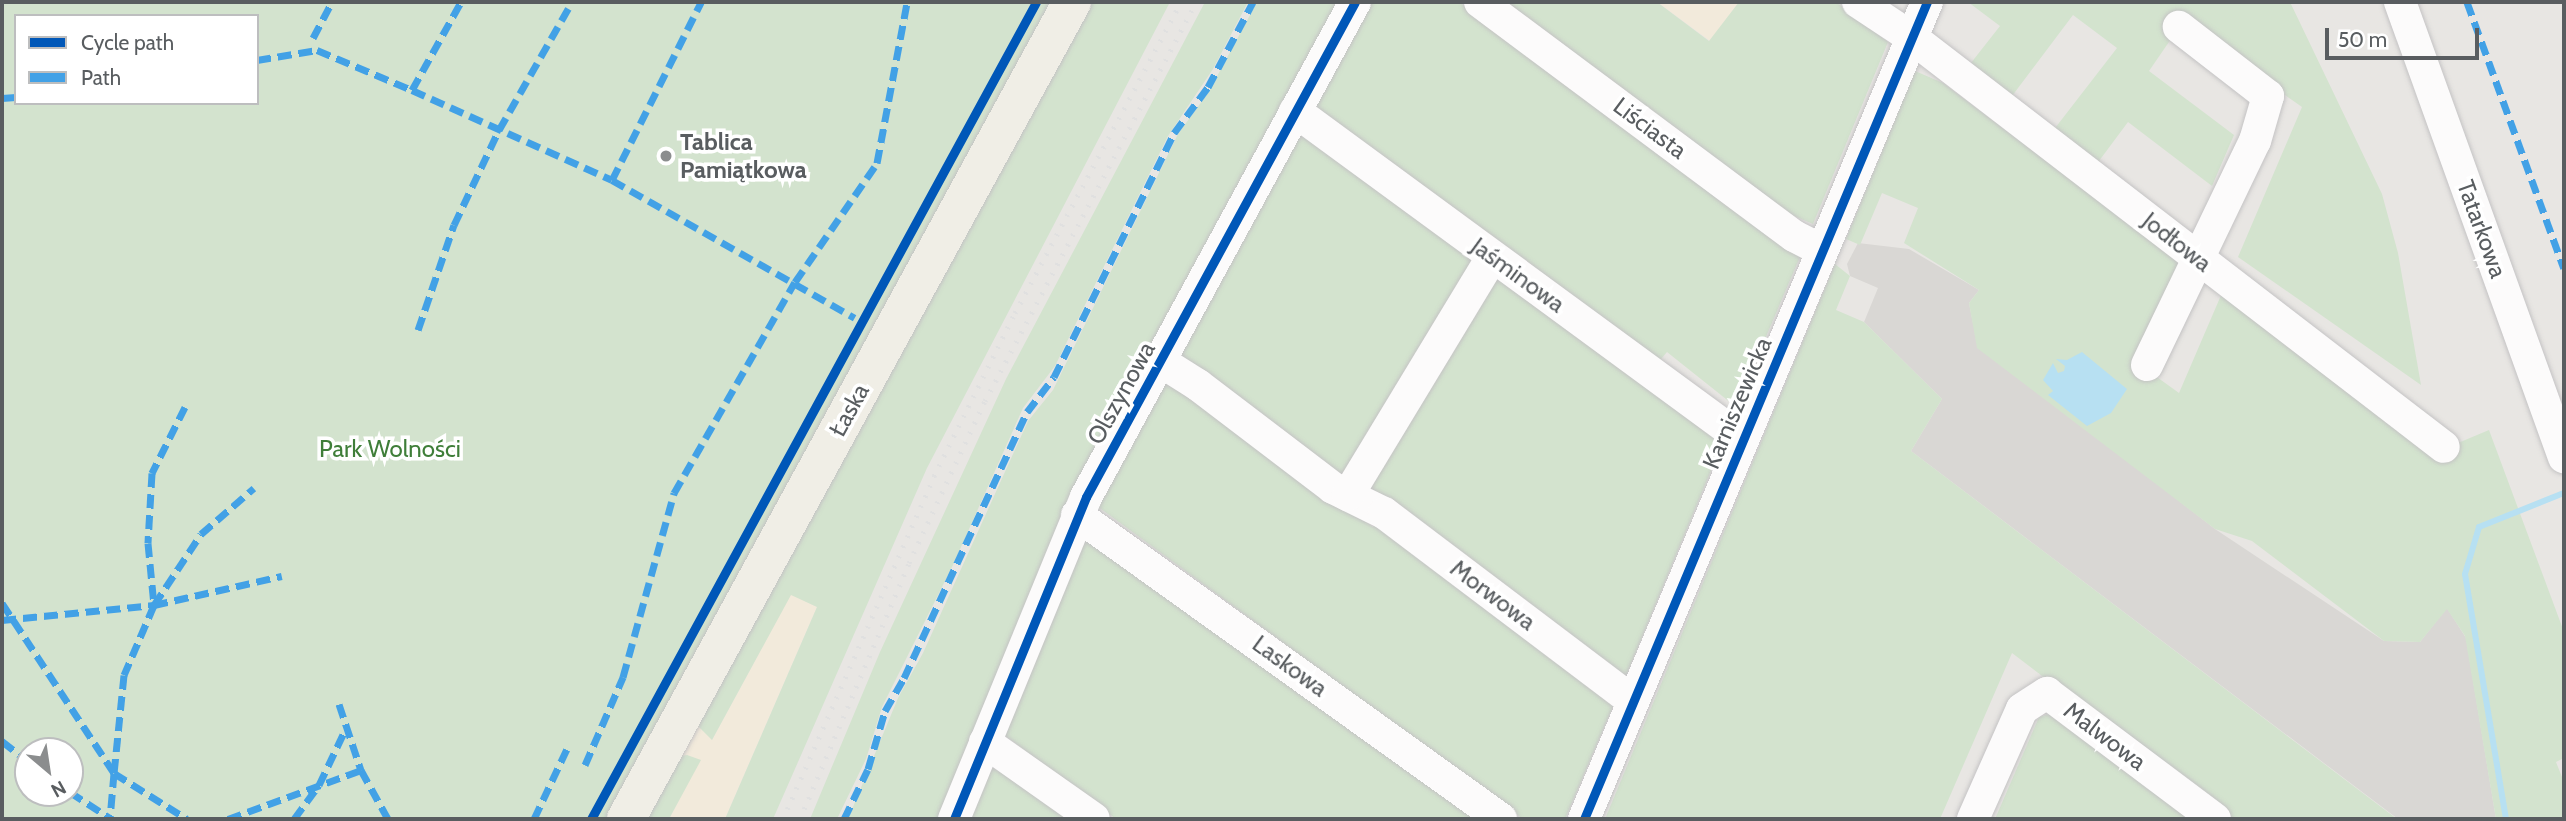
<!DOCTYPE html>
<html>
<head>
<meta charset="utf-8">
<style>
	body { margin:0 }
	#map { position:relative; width:2566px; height:821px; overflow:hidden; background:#e8e6e3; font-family:Cabin,sans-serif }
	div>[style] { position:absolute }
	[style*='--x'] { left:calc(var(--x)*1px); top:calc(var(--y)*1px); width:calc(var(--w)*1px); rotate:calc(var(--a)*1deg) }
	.commercial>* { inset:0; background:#f2eadb }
	.industrial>* { inset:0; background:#d9d7d4 }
	.green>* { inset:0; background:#d3e3ce }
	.water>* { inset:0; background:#b7e0f2 }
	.stream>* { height:6px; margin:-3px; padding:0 3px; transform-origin:3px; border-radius:3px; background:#b7e0f2 }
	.roads { filter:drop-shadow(0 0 2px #c4c3c4) drop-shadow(0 0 2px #c4c3c4) }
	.minor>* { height:32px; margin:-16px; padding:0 16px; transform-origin:16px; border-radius:16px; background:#fcfbfb }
	.major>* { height:38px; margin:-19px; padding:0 19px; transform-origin:19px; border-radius:19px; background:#f0eee6 }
	.rail>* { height:5px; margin-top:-2.5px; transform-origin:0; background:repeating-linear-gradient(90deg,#e0e0e0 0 2px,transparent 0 11px) }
	.quiet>* { height:7px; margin-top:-3.5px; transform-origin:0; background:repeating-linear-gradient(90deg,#42a1e6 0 14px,transparent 0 21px) }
	.cycleway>* { height:9px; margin:-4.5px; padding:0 4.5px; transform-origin:4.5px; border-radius:4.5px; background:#0057b8 }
	.dots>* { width:19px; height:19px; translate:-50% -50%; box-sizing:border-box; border:4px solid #fff; border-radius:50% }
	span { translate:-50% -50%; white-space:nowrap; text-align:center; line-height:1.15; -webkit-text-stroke:7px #fff; paint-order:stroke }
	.street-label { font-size:24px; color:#595d60 }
	.poi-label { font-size:24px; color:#595d60; font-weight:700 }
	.left { translate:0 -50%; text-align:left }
	.park-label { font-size:24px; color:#3f7e39 }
	.frame { position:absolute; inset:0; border:4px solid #595d60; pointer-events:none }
	.legend { position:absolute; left:14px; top:14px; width:245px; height:91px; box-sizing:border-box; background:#fff; border:2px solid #bdbebf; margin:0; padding:9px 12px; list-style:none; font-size:21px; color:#595d60 }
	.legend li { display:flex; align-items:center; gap:14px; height:35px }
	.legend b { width:35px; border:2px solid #bdbebf }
	.north { position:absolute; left:14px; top:737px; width:70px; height:70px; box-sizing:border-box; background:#fff; border:2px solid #bdbebf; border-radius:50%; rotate:151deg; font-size:19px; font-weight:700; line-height:28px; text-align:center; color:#595d60 }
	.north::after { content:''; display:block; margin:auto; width:24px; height:32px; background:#8b8d8e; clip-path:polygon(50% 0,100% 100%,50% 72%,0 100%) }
	.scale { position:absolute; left:2325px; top:28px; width:154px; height:32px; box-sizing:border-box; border:4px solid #595d60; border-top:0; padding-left:9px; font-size:21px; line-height:24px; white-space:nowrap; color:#595d60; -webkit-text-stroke:5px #fff; paint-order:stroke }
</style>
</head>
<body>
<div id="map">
	<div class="commercial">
		<i style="clip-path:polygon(1657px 2px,1739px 2px,1710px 41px)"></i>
		<i style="clip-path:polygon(791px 594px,817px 607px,725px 819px,669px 819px,700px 760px,676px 757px,696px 719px,712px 740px)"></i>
	</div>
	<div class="industrial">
		<i style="clip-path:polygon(1858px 243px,1909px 249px,1979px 290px,1969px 303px,1973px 323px,2129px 462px,2215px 529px,2384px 641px,2420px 642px,2447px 608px,2466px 638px,2496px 819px,2398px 819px,1911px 451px,1942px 399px,1864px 322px,1878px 288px,1850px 276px,1847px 264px)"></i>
	</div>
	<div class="green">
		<i style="clip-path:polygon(evenodd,2px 2px,1057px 2px,610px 819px,2px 819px,2px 2px,16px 16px,257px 16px,257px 103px,16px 103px,16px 16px,2px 2px,28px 751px,70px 751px,70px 793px,28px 793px,28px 751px)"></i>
		<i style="clip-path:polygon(1086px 2px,1170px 2px,927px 468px,773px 819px,725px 819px,817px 607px,791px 595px,712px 740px,697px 725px)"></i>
		<i style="clip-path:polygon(1205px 2px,1248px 2px,1213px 69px,1168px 136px,1055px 366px,1023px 408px,953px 565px,882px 707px,866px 759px,837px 819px,810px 819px,880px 652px,1006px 379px)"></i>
		<i style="clip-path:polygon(1257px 2px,1341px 2px,939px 819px,848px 819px,898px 698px,923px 653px,1028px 421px,1053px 390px,1178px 134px,1208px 93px)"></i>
		<i style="clip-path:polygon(1369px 2px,1459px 2px,1800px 257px,1736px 407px,1667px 352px,1656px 365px,1311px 109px)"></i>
		<i style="clip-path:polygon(1503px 2px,1657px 2px,1709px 41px,1739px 2px,1836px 2px,1888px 42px,1813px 224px,1785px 212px)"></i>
		<i style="clip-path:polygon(1968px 2px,2290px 2px,2382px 194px,2398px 253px,2421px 385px,2238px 257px,2302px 107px,2182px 23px,2149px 71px,2234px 135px,2212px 186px,2128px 122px,2096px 165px,2052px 132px,2117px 48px,2073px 15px,2009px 100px,1967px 68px,2000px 26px)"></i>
		<i style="clip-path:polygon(1915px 71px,1943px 83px,2179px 261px,2136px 362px,2179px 393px,2222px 293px,2434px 453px,2489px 430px,2564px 632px,2564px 758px,2556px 762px,2564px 782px,2564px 819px,2496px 819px,2465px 636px,2447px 609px,2420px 642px,2384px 641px,2252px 541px,2215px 529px,1977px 348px,1969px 303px,1979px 290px,1904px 243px,1918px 208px,1882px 193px,1860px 245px,1846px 239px)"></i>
		<i style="clip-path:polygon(1305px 132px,1481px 258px,1344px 482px,1175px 361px,1297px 135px)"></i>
		<i style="clip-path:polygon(1835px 264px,1850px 276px,1836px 310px,1864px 322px,1942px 399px,1911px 451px,2397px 819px,2230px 819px,2012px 653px,1940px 819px,1605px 819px)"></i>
		<i style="clip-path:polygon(1501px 275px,1724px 439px,1623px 683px,1363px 488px,1492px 276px)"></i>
		<i style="clip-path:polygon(1167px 377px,1373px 527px,1379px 520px,1616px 699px,1565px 819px,1523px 819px,1097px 506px)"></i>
		<i style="clip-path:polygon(1082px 538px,1101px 543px,1475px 819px,1116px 819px,1003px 734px)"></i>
		<i style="clip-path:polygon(2060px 711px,2196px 819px,1995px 819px,2039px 717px)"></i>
		<i style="clip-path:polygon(687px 755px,701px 760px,669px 819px,641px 819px,676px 757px)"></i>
		<i style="clip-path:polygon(989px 767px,1019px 779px,1072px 819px,967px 819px)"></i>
	</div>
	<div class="water">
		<i style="clip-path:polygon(2082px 352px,2127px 389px,2111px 413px,2087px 426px,2048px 395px,2053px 391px,2043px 380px,2053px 363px,2058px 373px,2064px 371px,2065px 366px,2056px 359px,2067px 360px)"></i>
	</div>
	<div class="stream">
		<i style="--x:2506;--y:819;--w:248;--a:-99.5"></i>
		<i style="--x:2465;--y:574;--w:49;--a:-73.4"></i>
		<i style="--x:2479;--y:527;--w:92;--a:-21.8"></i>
	</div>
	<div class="roads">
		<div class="minor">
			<i style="--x:1480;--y:2;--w:392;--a:36.7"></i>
			<i style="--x:1794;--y:236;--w:30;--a:27"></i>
			<i style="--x:1858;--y:2;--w:64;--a:33.4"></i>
			<i style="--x:1911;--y:37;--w:672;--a:37.57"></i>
			<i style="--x:2400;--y:2;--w:484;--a:70.2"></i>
			<i style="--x:1295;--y:111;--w:554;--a:36.27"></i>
			<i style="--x:1160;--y:361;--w:45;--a:32.3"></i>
			<i style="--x:1198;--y:385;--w:170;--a:37.3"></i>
			<i style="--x:1333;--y:488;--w:57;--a:26.1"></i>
			<i style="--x:1384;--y:513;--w:312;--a:37.1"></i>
			<i style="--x:2147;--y:365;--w:249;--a:-64.3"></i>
			<i style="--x:2255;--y:141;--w:47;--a:-73.9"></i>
			<i style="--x:2268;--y:96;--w:113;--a:-142.2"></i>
			<i style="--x:1348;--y:495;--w:278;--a:-58.8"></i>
			<i style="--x:1077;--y:515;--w:522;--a:35.64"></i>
			<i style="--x:985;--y:742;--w:133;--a:35.2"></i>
			<i style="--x:954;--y:819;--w:348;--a:-67.7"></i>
			<i style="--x:1086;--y:497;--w:563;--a:-61.48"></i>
			<i style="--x:1584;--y:819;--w:886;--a:-67.23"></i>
			<i style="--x:1973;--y:819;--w:120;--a:-66"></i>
			<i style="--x:2022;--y:709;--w:30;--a:-33"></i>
			<i style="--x:2047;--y:693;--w:210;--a:36.9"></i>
		</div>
		<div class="major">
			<i style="--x:626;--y:819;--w:931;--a:-61.37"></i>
		</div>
	</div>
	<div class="rail">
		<i style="--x:783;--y:819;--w:375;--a:-66.2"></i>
		<i style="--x:934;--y:476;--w:182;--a:-63.6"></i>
		<i style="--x:1015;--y:313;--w:353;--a:-61.9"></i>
		<i style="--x:800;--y:819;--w:278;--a:-66.9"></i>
		<i style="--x:909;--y:563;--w:179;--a:-64.9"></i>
		<i style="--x:985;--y:401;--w:451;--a:-62.1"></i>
	</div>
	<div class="quiet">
		<i style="--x:2467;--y:2;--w:283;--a:70"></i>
		<i style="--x:313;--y:38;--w:41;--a:-62.2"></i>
		<i style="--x:257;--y:60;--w:61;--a:-9.5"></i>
		<i style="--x:317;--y:50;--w:103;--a:22.8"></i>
		<i style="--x:412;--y:90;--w:219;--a:24.2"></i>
		<i style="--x:612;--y:180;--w:279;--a:29.6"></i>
		<i style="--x:412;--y:90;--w:101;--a:-60.9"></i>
		<i style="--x:2;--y:98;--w:14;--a:-4"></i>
		<i style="--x:612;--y:180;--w:199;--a:-63.4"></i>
		<i style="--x:418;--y:330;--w:111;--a:-71.1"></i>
		<i style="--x:454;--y:225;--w:105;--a:-64.7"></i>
		<i style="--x:499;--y:130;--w:147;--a:-60.3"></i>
		<i style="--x:185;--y:407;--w:74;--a:116.6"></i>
		<i style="--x:152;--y:473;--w:70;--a:93.3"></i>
		<i style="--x:148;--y:543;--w:62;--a:84.5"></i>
		<i style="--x:154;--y:605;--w:76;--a:113.2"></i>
		<i style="--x:124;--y:675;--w:99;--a:95.8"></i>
		<i style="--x:114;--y:773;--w:86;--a:32.2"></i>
		<i style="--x:2;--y:603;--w:204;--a:56.6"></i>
		<i style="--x:114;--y:773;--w:46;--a:95"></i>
		<i style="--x:154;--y:605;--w:85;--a:-56.5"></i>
		<i style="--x:201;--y:534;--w:70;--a:-41"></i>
		<i style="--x:2;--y:620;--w:153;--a:-5.6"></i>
		<i style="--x:154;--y:605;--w:131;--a:-12.8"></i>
		<i style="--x:339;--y:704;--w:70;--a:71.6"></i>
		<i style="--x:361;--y:770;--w:56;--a:61.1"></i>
		<i style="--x:2;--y:741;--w:33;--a:38"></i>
		<i style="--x:585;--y:765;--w:96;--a:-66.6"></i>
		<i style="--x:623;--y:677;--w:191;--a:-74.5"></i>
		<i style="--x:674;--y:493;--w:243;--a:-60.2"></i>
		<i style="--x:795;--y:282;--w:145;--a:-55.4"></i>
		<i style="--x:877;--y:163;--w:164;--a:-79.4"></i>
		<i style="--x:70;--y:792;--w:48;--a:33"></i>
		<i style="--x:228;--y:819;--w:142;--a:-20.2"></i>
		<i style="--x:294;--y:819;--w:42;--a:-53.7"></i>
		<i style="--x:319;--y:785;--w:65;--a:-64.6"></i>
		<i style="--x:534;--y:819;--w:77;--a:-64.8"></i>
		<i style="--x:844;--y:819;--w:55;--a:-64.4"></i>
		<i style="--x:868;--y:769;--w:60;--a:-73.7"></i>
		<i style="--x:885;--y:711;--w:38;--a:-60"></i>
		<i style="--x:904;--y:678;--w:293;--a:-65.2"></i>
		<i style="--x:1027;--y:412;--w:44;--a:-52.4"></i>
		<i style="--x:1054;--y:377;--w:272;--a:-63.8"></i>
		<i style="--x:1174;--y:133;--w:57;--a:-53.5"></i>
		<i style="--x:1208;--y:87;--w:96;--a:-62.1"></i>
	</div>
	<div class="cycleway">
		<i style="--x:591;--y:819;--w:930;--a:-61.42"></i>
		<i style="--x:954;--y:819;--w:348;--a:-67.7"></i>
		<i style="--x:1086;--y:497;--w:563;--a:-61.48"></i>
		<i style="--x:1584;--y:819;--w:886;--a:-67.23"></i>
	</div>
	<div class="dots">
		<i style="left:666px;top:156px;background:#8b8d8e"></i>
	</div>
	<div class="street-label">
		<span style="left:1650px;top:128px;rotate:37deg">Liściasta</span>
		<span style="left:2482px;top:229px;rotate:70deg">Tatarkowa</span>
		<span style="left:2177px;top:242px;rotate:38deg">Jodłowa</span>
		<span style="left:1518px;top:275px;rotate:36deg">Jaśminowa</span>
		<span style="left:1121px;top:393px;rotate:-61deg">Olszynowa</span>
		<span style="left:1737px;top:403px;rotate:-67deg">Karniszewicka</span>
		<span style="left:849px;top:410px;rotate:-61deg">Łaska</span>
		<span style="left:1493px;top:595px;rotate:37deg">Morwowa</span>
		<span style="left:1290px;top:666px;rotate:36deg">Laskowa</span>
		<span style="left:2105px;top:736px;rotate:37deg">Malwowa</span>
	</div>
	<div class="poi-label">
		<span class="left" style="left:680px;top:156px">Tablica<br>Pamiątkowa</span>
	</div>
	<div class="park-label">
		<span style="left:390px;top:449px">Park Wolności</span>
	</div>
	<div class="frame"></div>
	<ul class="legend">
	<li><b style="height:9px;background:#0057b8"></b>Cycle path</li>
	<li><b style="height:9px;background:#42a1e6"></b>Path</li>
	</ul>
	<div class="north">N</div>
	<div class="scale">50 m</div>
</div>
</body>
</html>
